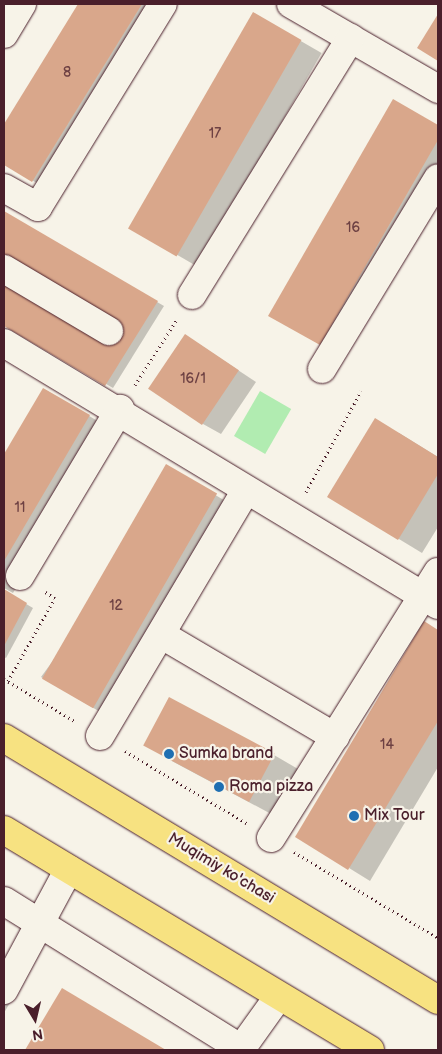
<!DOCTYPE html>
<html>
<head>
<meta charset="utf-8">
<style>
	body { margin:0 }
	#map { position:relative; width:442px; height:1054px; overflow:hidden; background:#f7f3e8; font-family:"Balsamiq Sans",sans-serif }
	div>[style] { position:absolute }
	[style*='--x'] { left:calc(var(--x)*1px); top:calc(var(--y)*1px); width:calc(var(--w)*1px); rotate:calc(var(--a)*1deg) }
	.green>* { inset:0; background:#b1ecb1; transform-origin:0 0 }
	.shadow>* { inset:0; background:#0003; transform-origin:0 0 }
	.building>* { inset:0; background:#d9a78b; transform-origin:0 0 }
	.path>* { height:3px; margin-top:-1.5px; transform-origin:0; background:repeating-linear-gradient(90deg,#4a1f2b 0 1px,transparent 0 5px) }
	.roads { filter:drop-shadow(0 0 1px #4a1f2b) drop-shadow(0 0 1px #4a1f2b) }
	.minor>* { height:28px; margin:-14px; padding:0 14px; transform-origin:14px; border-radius:14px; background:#f7f3e8 }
	.major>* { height:28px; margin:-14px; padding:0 14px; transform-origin:14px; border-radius:14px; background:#f7e281 }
	.dots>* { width:14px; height:14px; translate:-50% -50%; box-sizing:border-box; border:2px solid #f7f3e8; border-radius:50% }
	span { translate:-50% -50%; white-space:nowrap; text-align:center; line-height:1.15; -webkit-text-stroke:4.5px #f7f3e8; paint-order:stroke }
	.number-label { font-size:14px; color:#6e4143 }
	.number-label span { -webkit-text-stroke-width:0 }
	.poi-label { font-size:16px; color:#4a1f2b }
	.left { translate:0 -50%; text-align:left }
	.street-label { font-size:16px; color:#4a1f2b }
	.frame { position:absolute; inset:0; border:5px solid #4a1f2b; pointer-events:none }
	.north { position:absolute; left:10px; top:994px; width:50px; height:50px; -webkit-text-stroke:4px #f7f3e8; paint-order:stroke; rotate:171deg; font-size:14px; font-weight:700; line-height:20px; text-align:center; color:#4a1f2b }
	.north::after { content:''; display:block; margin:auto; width:18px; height:22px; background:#4a1f2b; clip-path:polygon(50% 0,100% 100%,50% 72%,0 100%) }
</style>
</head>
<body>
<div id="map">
	<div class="green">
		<i style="left:260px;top:391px;width:36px;height:52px;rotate:30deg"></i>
	</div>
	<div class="shadow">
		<i style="clip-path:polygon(79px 4px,170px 4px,53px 193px,4px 163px,4px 126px)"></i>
		<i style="left:254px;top:14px;width:78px;height:247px;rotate:30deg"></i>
		<i style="clip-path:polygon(393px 101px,438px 127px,438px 188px,341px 356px,270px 316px)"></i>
		<i style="clip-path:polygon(4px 213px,164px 306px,113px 388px,4px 325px)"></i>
		<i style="clip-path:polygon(185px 335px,256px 382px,221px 434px,203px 424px)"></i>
		<i style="clip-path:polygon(44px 389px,111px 429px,13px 593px,4px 588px,4px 457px)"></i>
		<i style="clip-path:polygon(399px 433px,438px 457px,438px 527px,422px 553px,328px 496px)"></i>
		<i style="clip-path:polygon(187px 478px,237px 508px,112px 719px,41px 677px)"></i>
		<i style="clip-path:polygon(4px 591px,33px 608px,6px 658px,4px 657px)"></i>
		<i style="clip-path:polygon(425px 623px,438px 631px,438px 767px,370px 881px,349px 868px)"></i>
		<i style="clip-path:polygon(274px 755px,298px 769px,273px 815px,168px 759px)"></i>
		<i style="clip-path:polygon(4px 959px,27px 973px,4px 1013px)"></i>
		<i style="clip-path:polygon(63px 990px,87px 1004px,164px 1050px,26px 1050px)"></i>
	</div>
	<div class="building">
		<i style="clip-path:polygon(78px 4px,142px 4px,32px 182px,4px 165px,4px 124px)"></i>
		<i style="left:253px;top:12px;width:56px;height:250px;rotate:30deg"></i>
		<i style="clip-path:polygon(438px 14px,438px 61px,417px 48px)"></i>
		<i style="clip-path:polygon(393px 99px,438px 125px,438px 140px,320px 345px,268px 316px)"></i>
		<i style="clip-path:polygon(4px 211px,158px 301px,105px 386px,4px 326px)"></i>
		<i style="left:185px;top:334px;width:65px;height:66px;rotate:34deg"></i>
		<i style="clip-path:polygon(43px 388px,90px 415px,4px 561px,4px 454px)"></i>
		<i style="clip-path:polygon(375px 418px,438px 457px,438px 474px,398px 540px,327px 497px)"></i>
		<i style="left:166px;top:464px;width:59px;height:248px;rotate:30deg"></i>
		<i style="clip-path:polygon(4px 589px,27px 603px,4px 646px)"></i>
		<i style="clip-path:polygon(424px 621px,438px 630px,438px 721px,348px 870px,295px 837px)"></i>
		<i style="left:169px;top:697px;width:120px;height:55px;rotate:28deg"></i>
		<i style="clip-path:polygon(62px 988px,166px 1050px,25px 1050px)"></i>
	</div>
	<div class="path">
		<i style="--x:135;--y:385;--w:78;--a:-57.5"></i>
		<i style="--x:306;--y:492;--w:115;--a:-61.4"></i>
		<i style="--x:4;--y:679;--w:84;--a:30.8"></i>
		<i style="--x:8;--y:681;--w:95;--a:-60.5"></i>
		<i style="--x:55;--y:598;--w:13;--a:-148"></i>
		<i style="--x:125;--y:751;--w:143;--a:30.7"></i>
		<i style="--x:294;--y:852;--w:168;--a:30.8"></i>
	</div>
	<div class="roads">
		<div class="minor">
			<i style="--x:291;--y:4;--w:170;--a:30"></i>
			<i style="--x:4;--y:34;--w:35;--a:-59"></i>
			<i style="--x:4;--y:188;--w:39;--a:29"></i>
			<i style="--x:38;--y:207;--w:238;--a:-58.4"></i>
			<i style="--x:4;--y:269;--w:122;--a:30.6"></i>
			<i style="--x:192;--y:295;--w:302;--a:-58.3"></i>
			<i style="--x:4;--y:343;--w:507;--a:31.12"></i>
			<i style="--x:322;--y:369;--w:223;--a:-58.7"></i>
			<i style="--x:20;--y:576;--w:195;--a:-59.1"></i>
			<i style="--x:162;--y:635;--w:201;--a:30.5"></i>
			<i style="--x:100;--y:736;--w:286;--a:-59.3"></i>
			<i style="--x:271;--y:838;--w:314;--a:-57.9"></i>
			<i style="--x:4;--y:901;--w:282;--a:31.9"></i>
			<i style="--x:4;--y:990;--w:137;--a:-61.8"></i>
			<i style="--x:241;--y:1049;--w:65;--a:-54.4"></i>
		</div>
		<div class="major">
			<i style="--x:4;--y:738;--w:507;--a:31.12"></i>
			<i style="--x:4;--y:830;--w:427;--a:31"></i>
		</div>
	</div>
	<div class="dots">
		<i style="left:169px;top:754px;background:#1f6fb2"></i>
		<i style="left:219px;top:787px;background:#1f6fb2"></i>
		<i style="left:354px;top:816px;background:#1f6fb2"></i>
	</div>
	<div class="number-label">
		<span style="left:67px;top:73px">8</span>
		<span style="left:215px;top:134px">17</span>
		<span style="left:353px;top:228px">16</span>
		<span style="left:193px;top:379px">16/1</span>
		<span style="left:20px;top:508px">11</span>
		<span style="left:116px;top:606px">12</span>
		<span style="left:387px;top:745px">14</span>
	</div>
	<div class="poi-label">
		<span class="left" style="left:179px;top:754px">Sumka brand</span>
		<span class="left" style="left:229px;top:787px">Roma pizza</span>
		<span class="left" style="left:364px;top:816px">Mix Tour</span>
	</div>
	<div class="street-label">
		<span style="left:221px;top:869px;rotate:31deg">Muqimiy ko'chasi</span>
	</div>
	<div class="frame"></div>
	<div class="north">N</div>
</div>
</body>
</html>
